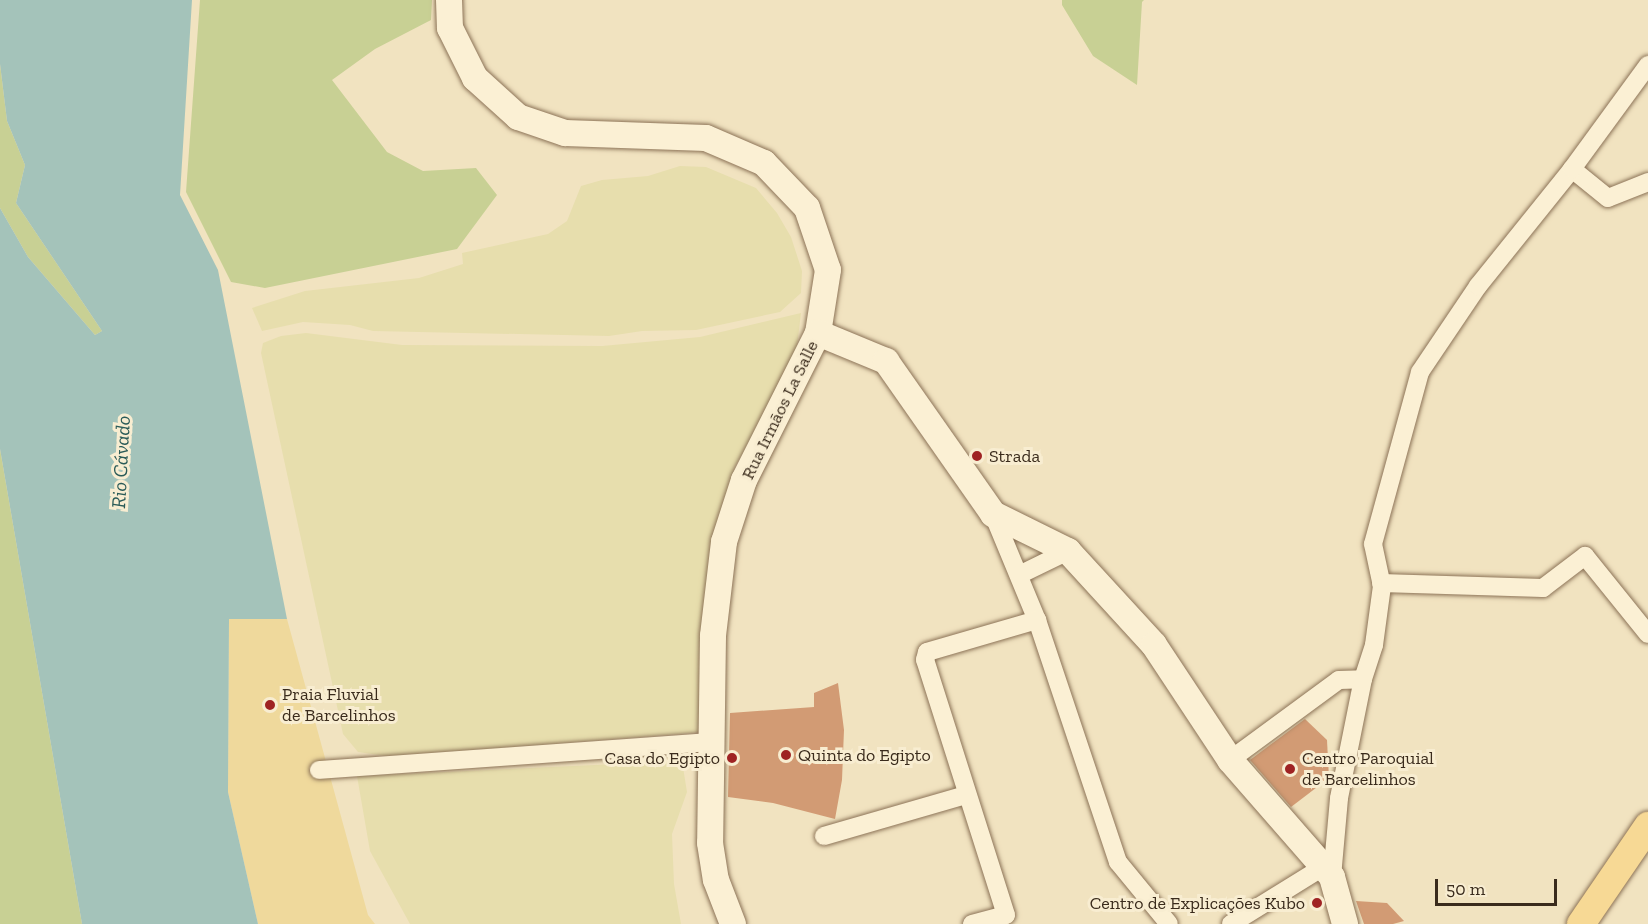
<!DOCTYPE html>
<html>
<head>
<meta charset="utf-8">
<style>
	body { margin:0 }
	#map { position:relative; width:1648px; height:924px; overflow:hidden; background:#f1e3c0; font-family:"Zilla Slab",serif }
	div>[style] { position:absolute }
	[style*='--x'] { left:calc(var(--x)*1px); top:calc(var(--y)*1px); width:calc(var(--w)*1px); rotate:calc(var(--a)*1deg) }
	.farmland>* { inset:0; background:#e7dead }
	.green>* { inset:0; background:#c8d094 }
	.sand>* { inset:0; background:#efd99c }
	.water>* { inset:0; background:#a4c3ba }
	.building>* { inset:0; background:#d29b74 }
	.roads { filter:drop-shadow(0 0 2px #8c7357) drop-shadow(0 0 2px #8c7357) }
	.street>* { height:18px; margin:-9px; padding:0 9px; transform-origin:9px; border-radius:9px; background:#fbf0d4 }
	.secondary>* { height:26px; margin:-13px; padding:0 13px; transform-origin:13px; border-radius:13px; background:#fbf0d4 }
	.primary>* { height:28px; margin:-14px; padding:0 14px; transform-origin:14px; border-radius:14px; background:#f7d995 }
	.dots>* { width:16px; height:16px; translate:-50% -50%; box-sizing:border-box; border:3px solid #f8edd1; border-radius:50% }
	span { translate:-50% -50%; white-space:nowrap; text-align:center; line-height:1.15; -webkit-text-stroke:6px #f8edd1; paint-order:stroke }
	.street-label { font-size:18px; color:#3a2b1c }
	.poi-label { font-size:18px; color:#3a2b1c }
	.left { translate:0 -50%; text-align:left }
	.right { translate:-100% -50%; text-align:right }
	.water-label { font-size:20px; color:#2a5b58; font-style:italic }
	.scale { position:absolute; left:1435px; top:879px; width:122px; height:27px; box-sizing:border-box; border:3px solid #3a2b1c; border-top:0; padding-left:8px; font-size:18px; line-height:21px; white-space:nowrap; color:#3a2b1c; -webkit-text-stroke:4px #f8edd1; paint-order:stroke }
</style>
</head>
<body>
<div id="map">
	<div class="farmland">
		<i style="clip-path:polygon(680px 166px,706px 167px,756px 188px,777px 213px,791px 237px,802px 271px,801px 293px,780px 312px,696px 330px,642px 331px,609px 336px,373px 331px,350px 325px,303px 322px,262px 331px,252px 308px,305px 291px,419px 278px,463px 264px,462px 253px,548px 234px,567px 221px,581px 186px,602px 180px,648px 176px)"></i>
		<i style="clip-path:polygon(801px 313px,797px 346px,780px 387px,735px 466px,722px 512px,702px 732px,393px 757px,358px 752px,343px 734px,261px 353px,263px 343px,281px 336px,306px 333px,402px 345px,602px 346px,700px 337px)"></i>
		<i style="clip-path:polygon(682px 761px,687px 792px,672px 834px,674px 884px,681px 924px,410px 924px,370px 851px,357px 776px)"></i>
	</div>
	<div class="green">
		<i style="clip-path:polygon(200px 0,432px 0,431px 20px,375px 49px,332px 80px,387px 152px,423px 171px,476px 168px,497px 195px,457px 249px,265px 288px,231px 282px,186px 192px)"></i>
		<i style="clip-path:polygon(1062px 0,1144px 0,1142px 2px,1137px 85px,1093px 56px,1062px 5px)"></i>
		<i style="clip-path:polygon(0 64px,7px 121px,25px 165px,16px 203px,102px 331px,95px 335px,28px 257px,0 208px)"></i>
		<i style="clip-path:polygon(0 449px,82px 924px,0 924px)"></i>
	</div>
	<div class="sand">
		<i style="clip-path:polygon(229px 619px,287px 619px,368px 915px,375px 924px,258px 924px,228px 792px)"></i>
	</div>
	<div class="water">
		<i style="clip-path:polygon(0 0,192px 0,180px 195px,218px 270px,287px 619px,229px 619px,228px 792px,258px 924px,82px 924px,0 449px,0 208px,28px 257px,95px 335px,102px 331px,16px 203px,25px 165px,7px 121px,0 64px)"></i>
	</div>
	<div class="building">
		<i style="clip-path:polygon(838px 683px,844px 730px,842px 780px,835px 819px,773px 803px,728px 797px,730px 713px,814px 707px,814px 693px)"></i>
		<i style="clip-path:polygon(1305px 719px,1327px 740px,1329px 778px,1291px 807px,1250px 760px)"></i>
		<i style="clip-path:polygon(1356px 901px,1387px 903px,1404px 921px,1393px 924px,1364px 924px)"></i>
	</div>
	<div class="roads">
		<div class="street">
			<i style="--x:1572;--y:169;--w:46;--a:38.9"></i>
			<i style="--x:1608;--y:198;--w:43;--a:-21.8"></i>
			<i style="--x:993;--y:514;--w:115;--a:67.5"></i>
			<i style="--x:1019;--y:575;--w:55;--a:-26.1"></i>
			<i style="--x:1381;--y:583;--w:162;--a:1.8"></i>
			<i style="--x:1543;--y:588;--w:53;--a:-37.3"></i>
			<i style="--x:1585;--y:556;--w:100;--a:51.1"></i>
			<i style="--x:1230;--y:760;--w:135;--a:-36.3"></i>
			<i style="--x:1339;--y:680;--w:24;--a:-2"></i>
			<i style="--x:319;--y:770;--w:394;--a:-4.1"></i>
			<i style="--x:824;--y:836;--w:148;--a:-16.1"></i>
			<i style="--x:1332;--y:877;--w:79;--a:-84.9"></i>
			<i style="--x:1339;--y:798;--w:121;--a:-78.6"></i>
			<i style="--x:1363;--y:679;--w:36;--a:-72"></i>
			<i style="--x:1374;--y:645;--w:60;--a:-82.3"></i>
			<i style="--x:1382;--y:586;--w:43;--a:-102.1"></i>
			<i style="--x:1373;--y:544;--w:178;--a:-74.7"></i>
			<i style="--x:1420;--y:372;--w:104;--a:-56"></i>
			<i style="--x:1478;--y:286;--w:150;--a:-51.2"></i>
			<i style="--x:1572;--y:169;--w:129;--a:-53.8"></i>
			<i style="--x:972;--y:924;--w:35;--a:-15"></i>
			<i style="--x:1006;--y:915;--w:268;--a:-107.6"></i>
			<i style="--x:925;--y:660;--w:8;--a:-76"></i>
			<i style="--x:927;--y:652;--w:115;--a:-16.2"></i>
			<i style="--x:1037;--y:620;--w:255;--a:71.5"></i>
			<i style="--x:1118;--y:862;--w:80;--a:50.6"></i>
			<i style="--x:1231;--y:924;--w:108;--a:-31.8"></i>
		</div>
		<div class="secondary">
			<i style="--x:449;--y:0;--w:28;--a:88"></i>
			<i style="--x:450;--y:28;--w:56;--a:63.4"></i>
			<i style="--x:475;--y:78;--w:58;--a:42.2"></i>
			<i style="--x:518;--y:117;--w:50;--a:18.8"></i>
			<i style="--x:565;--y:133;--w:141;--a:2"></i>
			<i style="--x:706;--y:138;--w:63;--a:23.3"></i>
			<i style="--x:764;--y:163;--w:62;--a:46.3"></i>
			<i style="--x:807;--y:208;--w:65;--a:71.3"></i>
			<i style="--x:828;--y:270;--w:64;--a:99"></i>
			<i style="--x:818;--y:333;--w:165;--a:116.7"></i>
			<i style="--x:744;--y:480;--w:65;--a:107.9"></i>
			<i style="--x:724;--y:542;--w:95;--a:96.7"></i>
			<i style="--x:713;--y:636;--w:207;--a:90.8"></i>
			<i style="--x:710;--y:843;--w:37;--a:81"></i>
			<i style="--x:716;--y:880;--w:47;--a:68.9"></i>
			<i style="--x:818;--y:333;--w:74;--a:22.4"></i>
			<i style="--x:886;--y:361;--w:187;--a:55"></i>
			<i style="--x:993;--y:514;--w:84;--a:26.3"></i>
			<i style="--x:1068;--y:551;--w:127;--a:47.5"></i>
			<i style="--x:1154;--y:645;--w:138;--a:56.5"></i>
			<i style="--x:1230;--y:760;--w:155;--a:48.9"></i>
			<i style="--x:1332;--y:877;--w:49;--a:74.5"></i>
		</div>
		<div class="primary">
			<i style="--x:1581;--y:924;--w:119;--a:-55.6"></i>
		</div>
	</div>
	<div class="dots">
		<i style="left:977px;top:456px;background:#9f2323"></i>
		<i style="left:270px;top:705px;background:#9f2323"></i>
		<i style="left:786px;top:755px;background:#9f2323"></i>
		<i style="left:732px;top:758px;background:#9f2323"></i>
		<i style="left:1290px;top:769px;background:#9f2323"></i>
		<i style="left:1317px;top:903px;background:#9f2323"></i>
	</div>
	<div class="street-label">
		<span style="left:780px;top:410px;rotate:-64deg">Rua Irmãos La Salle</span>
	</div>
	<div class="poi-label">
		<span class="left" style="left:989px;top:456px">Strada</span>
		<span class="left" style="left:282px;top:705px">Praia Fluvial<br>de Barcelinhos</span>
		<span class="left" style="left:798px;top:755px">Quinta do Egipto</span>
		<span class="right" style="left:720px;top:758px">Casa do Egipto</span>
		<span class="left" style="left:1302px;top:769px">Centro Paroquial<br>de Barcelinhos</span>
		<span class="right" style="left:1305px;top:903px">Centro de Explicações Kubo</span>
	</div>
	<div class="water-label">
		<span style="left:121px;top:462px;rotate:-87deg">Rio Cávado</span>
	</div>
	<div class="scale">50 m</div>
</div>
</body>
</html>
